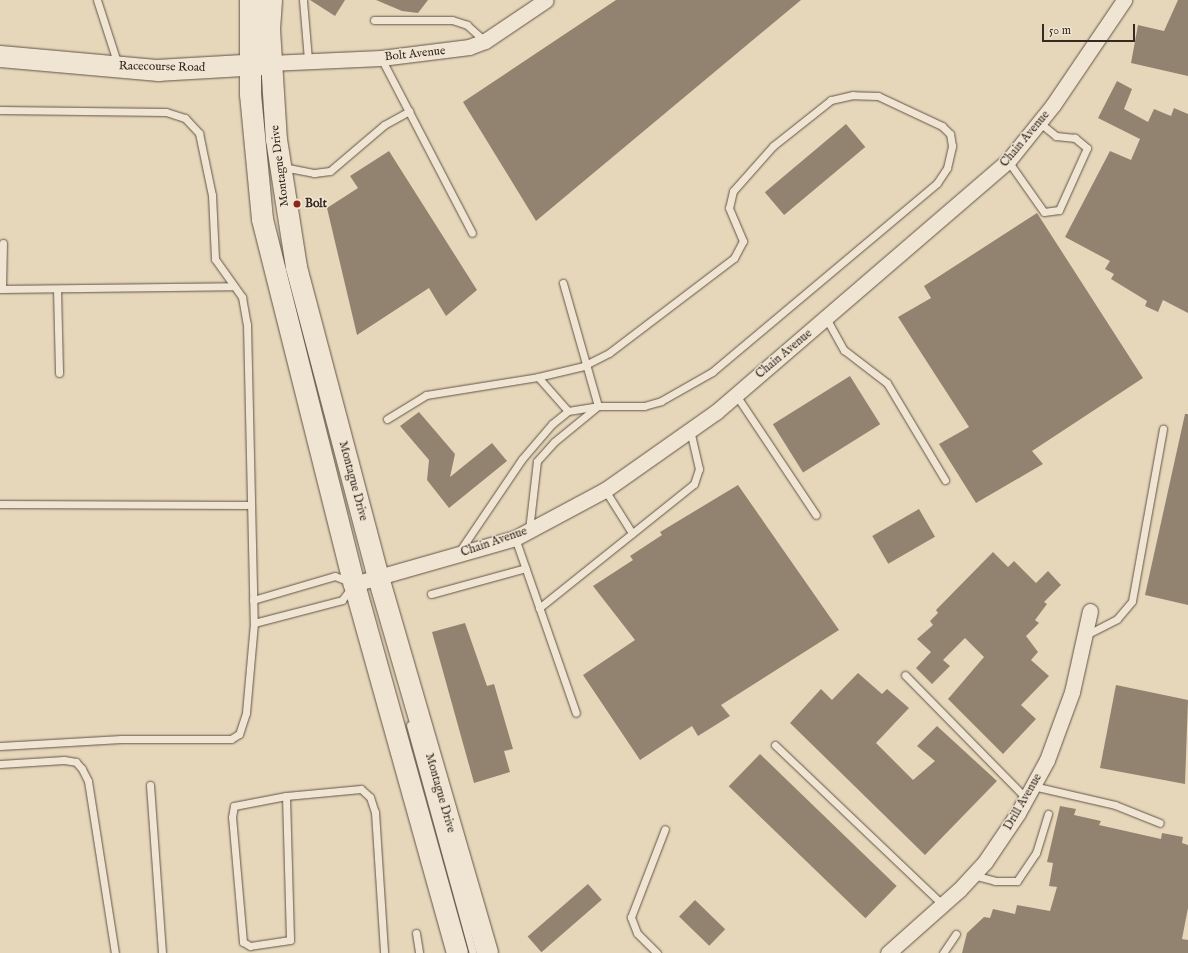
<!DOCTYPE html>
<html>
<head>
<meta charset="utf-8">
<style>
	body { margin:0 }
	#map { position:relative; width:1188px; height:953px; overflow:hidden; background:#e6d7ba; font-family:"IM FELL English",serif }
	div>[style] { position:absolute }
	[style*='--x'] { left:calc(var(--x)*1px); top:calc(var(--y)*1px); width:calc(var(--w)*1px); rotate:calc(var(--a)*1deg) }
	.building>* { inset:0; background:#928371; transform-origin:0 0 }
	.roads { filter:drop-shadow(0 0 1px #625448) drop-shadow(0 0 1px #625448) }
	.service>* { height:7px; margin:-3.5px; padding:0 3.5px; transform-origin:3.5px; border-radius:3.5px; background:#efe5d2 }
	.minor>* { height:15px; margin:-7.5px; padding:0 7.5px; transform-origin:7.5px; border-radius:7.5px; background:#efe5d2 }
	.secondary>* { height:21px; margin:-10.5px; padding:0 10.5px; transform-origin:10.5px; border-radius:10.5px; background:#efe5d2 }
	.dots>* { width:11px; height:11px; translate:-50% -50%; box-sizing:border-box; border:2px solid #efe5d2; border-radius:50% }
	span { translate:-50% -50%; white-space:nowrap; text-align:center; line-height:1.15; -webkit-text-stroke:3px #efe5d2; paint-order:stroke }
	.street-label { font-size:12px; color:#362822 }
	.poi-label { font-size:12px; color:#362822; font-weight:700 }
	.left { translate:0 -50%; text-align:left }
	.scale { position:absolute; left:1042px; top:24px; width:93px; height:18px; box-sizing:border-box; border:2px solid #362822; border-top:0; padding-left:5px; font-size:12px; line-height:14px; white-space:nowrap; color:#362822; -webkit-text-stroke:3px #efe5d2; paint-order:stroke }
</style>
</head>
<body>
<div id="map">
	<div class="building">
		<i style="clip-path:polygon(310px 0,345px 0,335px 16px)"></i>
		<i style="clip-path:polygon(376px 0,428px 0,418px 13px,402px 11px)"></i>
		<i style="clip-path:polygon(616px 0,801px 0,536px 221px,463px 102px)"></i>
		<i style="clip-path:polygon(1178px 0,1188px 0,1188px 76px,1131px 63px,1138px 25px,1164px 31px)"></i>
		<i style="clip-path:polygon(1117px 81px,1132px 89px,1124px 109px,1148px 122px,1154px 109px,1171px 116px,1174px 108px,1188px 114px,1188px 313px,1163px 300px,1158px 312px,1145px 306px,1147px 301px,1111px 279px,1114px 274px,1105px 269px,1110px 261px,1065px 237px,1110px 151px,1131px 160px,1140px 139px,1098px 118px)"></i>
		<i style="left:846px;top:124px;width:30px;height:106px;rotate:50deg"></i>
		<i style="clip-path:polygon(389px 151px,477px 290px,446px 316px,429px 288px,357px 335px,327px 208px,358px 188px,350px 176px)"></i>
		<i style="clip-path:polygon(1037px 213px,1143px 378px,1032px 451px,1043px 464px,976px 503px,939px 444px,969px 427px,898px 317px,931px 298px,924px 286px)"></i>
		<i style="left:850px;top:376px;width:57px;height:91px;rotate:58deg"></i>
		<i style="clip-path:polygon(419px 412px,455px 454px,450px 477px,492px 443px,507px 461px,449px 508px,427px 480px,429px 460px,400px 426px)"></i>
		<i style="clip-path:polygon(1185px 414px,1188px 414px,1188px 605px,1145px 595px)"></i>
		<i style="clip-path:polygon(738px 485px,839px 630px,721px 705px,730px 716px,698px 736px,692px 726px,640px 760px,583px 675px,635px 640px,593px 586px,633px 560px,630px 556px,662px 535px,660px 532px)"></i>
		<i style="left:919px;top:509px;width:32px;height:54px;rotate:60deg"></i>
		<i style="clip-path:polygon(993px 552px,1008px 567px,1014px 561px,1036px 583px,1048px 571px,1061px 585px,1044px 602px,1047px 604px,1035px 620px,1039px 623px,1026px 636px,1038px 652px,1031px 660px,1049px 676px,1021px 705px,1036px 719px,1003px 754px,948px 699px,984px 657px,965px 638px,943px 660px,950px 666px,932px 684px,916px 668px,931px 652px,917px 639px,933px 625px,930px 621px,938px 613px,936px 610px)"></i>
		<i style="clip-path:polygon(465px 623px,487px 686px,494px 684px,513px 749px,504px 751px,510px 772px,474px 783px,432px 632px)"></i>
		<i style="clip-path:polygon(858px 673px,882px 694px,887px 689px,909px 708px,876px 743px,913px 780px,935px 761px,917px 746px,937px 726px,997px 781px,925px 855px,790px 723px,821px 689px,832px 700px)"></i>
		<i style="clip-path:polygon(1116px 685px,1188px 700px,1185px 784px,1100px 768px)"></i>
		<i style="left:760px;top:754px;width:190px;height:45px;rotate:44deg"></i>
		<i style="clip-path:polygon(1060px 806px,1076px 809px,1074px 815px,1101px 821px,1099px 825px,1161px 839px,1162px 833px,1183px 837px,1182px 843px,1188px 845px,1188px 908px,1182px 939px,1188px 940px,1188px 953px,962px 953px,967px 933px,984px 917px,990px 918px,993px 909px,1015px 914px,1017px 905px,1050px 911px,1057px 887px,1049px 886px,1053px 863px,1047px 862px)"></i>
		<i style="left:588px;top:884px;width:21px;height:80px;rotate:49deg"></i>
		<i style="left:695px;top:900px;width:42px;height:23px;rotate:44deg"></i>
	</div>
	<div class="roads">
		<div class="service">
			<i style="--x:97;--y:0;--w:68;--a:72.1"></i>
			<i style="--x:303;--y:0;--w:60;--a:85.2"></i>
			<i style="--x:374;--y:20;--w:78;--a:0"></i>
			<i style="--x:452;--y:20;--w:16;--a:18"></i>
			<i style="--x:467;--y:25;--w:24;--a:42"></i>
			<i style="--x:381;--y:58;--w:197;--a:62.5"></i>
			<i style="--x:0;--y:110;--w:166;--a:0.7"></i>
			<i style="--x:166;--y:112;--w:20;--a:18"></i>
			<i style="--x:185;--y:118;--w:21;--a:47"></i>
			<i style="--x:199;--y:133;--w:63;--a:78.2"></i>
			<i style="--x:212;--y:195;--w:64;--a:87.3"></i>
			<i style="--x:215;--y:259;--w:47;--a:54.6"></i>
			<i style="--x:242;--y:297;--w:27;--a:80"></i>
			<i style="--x:247;--y:324;--w:299;--a:88.7"></i>
			<i style="--x:254;--y:623;--w:90;--a:95.1"></i>
			<i style="--x:246;--y:713;--w:22;--a:108"></i>
			<i style="--x:239;--y:734;--w:9;--a:148"></i>
			<i style="--x:231;--y:739;--w:110;--a:180"></i>
			<i style="--x:121;--y:739;--w:121;--a:176.7"></i>
			<i style="--x:1008;--y:161;--w:62;--a:54.8"></i>
			<i style="--x:1044;--y:212;--w:15;--a:-8"></i>
			<i style="--x:1059;--y:210;--w:68;--a:-65.7"></i>
			<i style="--x:1087;--y:148;--w:16;--a:-140"></i>
			<i style="--x:1075;--y:138;--w:19;--a:-174"></i>
			<i style="--x:1056;--y:136;--w:21;--a:-141"></i>
			<i style="--x:283;--y:167;--w:32;--a:11"></i>
			<i style="--x:314;--y:173;--w:16;--a:-7"></i>
			<i style="--x:330;--y:171;--w:71;--a:-40.4"></i>
			<i style="--x:384;--y:125;--w:29;--a:-29"></i>
			<i style="--x:0;--y:289;--w:233;--a:-0.7"></i>
			<i style="--x:2;--y:289;--w:46;--a:-88.8"></i>
			<i style="--x:57;--y:289;--w:84;--a:88.6"></i>
			<i style="--x:826;--y:318;--w:37;--a:61"></i>
			<i style="--x:844;--y:350;--w:54;--a:37.5"></i>
			<i style="--x:887;--y:383;--w:113;--a:59.1"></i>
			<i style="--x:736;--y:395;--w:144;--a:56.3"></i>
			<i style="--x:387;--y:419;--w:46;--a:-31.6"></i>
			<i style="--x:426;--y:395;--w:113;--a:-9.1"></i>
			<i style="--x:538;--y:377;--w:45;--a:48.6"></i>
			<i style="--x:605;--y:490;--w:51;--a:57.9"></i>
			<i style="--x:0;--y:504;--w:249;--a:0.2"></i>
			<i style="--x:529;--y:530;--w:69;--a:-83.4"></i>
			<i style="--x:537;--y:461;--w:25;--a:-48"></i>
			<i style="--x:554;--y:442;--w:57;--a:-39.3"></i>
			<i style="--x:598;--y:406;--w:128;--a:-105.9"></i>
			<i style="--x:515;--y:538;--w:185;--a:70.8"></i>
			<i style="--x:459;--y:552;--w:112;--a:-55.9"></i>
			<i style="--x:522;--y:459;--w:46;--a:-49.4"></i>
			<i style="--x:552;--y:424;--w:21;--a:-39"></i>
			<i style="--x:568;--y:411;--w:30;--a:-9"></i>
			<i style="--x:598;--y:406;--w:46;--a:0"></i>
			<i style="--x:644;--y:406;--w:18;--a:-16"></i>
			<i style="--x:661;--y:401;--w:59;--a:-29.6"></i>
			<i style="--x:712;--y:372;--w:294;--a:-40"></i>
			<i style="--x:937;--y:183;--w:18;--a:-56"></i>
			<i style="--x:947;--y:168;--w:23;--a:-77"></i>
			<i style="--x:952;--y:146;--w:12;--a:-99"></i>
			<i style="--x:950;--y:134;--w:11;--a:-135"></i>
			<i style="--x:942;--y:126;--w:71;--a:-154.9"></i>
			<i style="--x:878;--y:96;--w:25;--a:-178"></i>
			<i style="--x:853;--y:95;--w:23;--a:167"></i>
			<i style="--x:831;--y:100;--w:74;--a:141.6"></i>
			<i style="--x:773;--y:146;--w:60;--a:131.6"></i>
			<i style="--x:733;--y:191;--w:17;--a:103"></i>
			<i style="--x:729;--y:208;--w:36;--a:67"></i>
			<i style="--x:743;--y:241;--w:19;--a:118"></i>
			<i style="--x:734;--y:258;--w:157;--a:142.8"></i>
			<i style="--x:609;--y:353;--w:28;--a:153"></i>
			<i style="--x:584;--y:366;--w:47;--a:166.6"></i>
			<i style="--x:431;--y:594;--w:98;--a:-15.3"></i>
			<i style="--x:253;--y:600;--w:85;--a:-16.3"></i>
			<i style="--x:335;--y:576;--w:16;--a:22"></i>
			<i style="--x:539;--y:608;--w:198;--a:-38.7"></i>
			<i style="--x:694;--y:484;--w:16;--a:-72"></i>
			<i style="--x:699;--y:469;--w:40;--a:-103"></i>
			<i style="--x:254;--y:623;--w:91;--a:-14.6"></i>
			<i style="--x:342;--y:600;--w:15;--a:-53"></i>
			<i style="--x:1084;--y:636;--w:37;--a:-27"></i>
			<i style="--x:1117;--y:619;--w:23;--a:-50"></i>
			<i style="--x:1132;--y:601;--w:175;--a:-79.8"></i>
			<i style="--x:905;--y:675;--w:173;--a:45.5"></i>
			<i style="--x:410;--y:725;--w:237;--a:74.6"></i>
			<i style="--x:775;--y:745;--w:232;--a:43.6"></i>
			<i style="--x:0;--y:764;--w:64;--a:-3.6"></i>
			<i style="--x:64;--y:760;--w:12;--a:9"></i>
			<i style="--x:76;--y:762;--w:9;--a:49"></i>
			<i style="--x:82;--y:769;--w:13;--a:63"></i>
			<i style="--x:88;--y:781;--w:174;--a:81.1"></i>
			<i style="--x:150;--y:785;--w:168;--a:85.9"></i>
			<i style="--x:1033;--y:786;--w:84;--a:13"></i>
			<i style="--x:1115;--y:805;--w:48;--a:21.8"></i>
			<i style="--x:286;--y:796;--w:144;--a:88.4"></i>
			<i style="--x:290;--y:940;--w:40;--a:171.5"></i>
			<i style="--x:250;--y:946;--w:8;--a:-150"></i>
			<i style="--x:243;--y:942;--w:125;--a:-95"></i>
			<i style="--x:232;--y:817;--w:11;--a:-80"></i>
			<i style="--x:234;--y:806;--w:53;--a:-10.9"></i>
			<i style="--x:286;--y:796;--w:75;--a:-5.3"></i>
			<i style="--x:361;--y:789;--w:12;--a:42"></i>
			<i style="--x:370;--y:797;--w:16;--a:72"></i>
			<i style="--x:375;--y:812;--w:141;--a:86.3"></i>
			<i style="--x:973;--y:875;--w:23;--a:15"></i>
			<i style="--x:995;--y:881;--w:22;--a:0"></i>
			<i style="--x:1017;--y:881;--w:34;--a:-56"></i>
			<i style="--x:1036;--y:853;--w:41;--a:-72.9"></i>
			<i style="--x:416;--y:933;--w:20;--a:81"></i>
			<i style="--x:657;--y:953;--w:28;--a:-135"></i>
			<i style="--x:637;--y:933;--w:17;--a:-111"></i>
			<i style="--x:631;--y:917;--w:94;--a:-68.9"></i>
			<i style="--x:943;--y:953;--w:23;--a:-56"></i>
		</div>
		<div class="minor">
			<i style="--x:270;--y:63;--w:111;--a:-2.6"></i>
			<i style="--x:381;--y:58;--w:89;--a:-7.1"></i>
			<i style="--x:469;--y:47;--w:17;--a:-21"></i>
			<i style="--x:485;--y:41;--w:73;--a:-33.9"></i>
			<i style="--x:354;--y:584;--w:167;--a:-15.9"></i>
			<i style="--x:515;--y:538;--w:102;--a:-28.1"></i>
			<i style="--x:605;--y:490;--w:136;--a:-35.1"></i>
			<i style="--x:716;--y:412;--w:385;--a:-40.7"></i>
			<i style="--x:1008;--y:161;--w:72;--a:-51.2"></i>
			<i style="--x:1053;--y:105;--w:127;--a:-55.9"></i>
			<i style="--x:888;--y:953;--w:95;--a:-41.6"></i>
			<i style="--x:959;--y:890;--w:38;--a:-47"></i>
			<i style="--x:985;--y:862;--w:59;--a:-56"></i>
			<i style="--x:1018;--y:813;--w:60;--a:-61.3"></i>
			<i style="--x:1047;--y:760;--w:72;--a:-69.8"></i>
			<i style="--x:1072;--y:692;--w:83;--a:-77.5"></i>
		</div>
		<div class="secondary">
			<i style="--x:250;--y:0;--w:94;--a:90"></i>
			<i style="--x:250;--y:94;--w:126;--a:84.5"></i>
			<i style="--x:262;--y:219;--w:376;--a:75.9"></i>
			<i style="--x:354;--y:584;--w:383;--a:74.4"></i>
			<i style="--x:271;--y:0;--w:29;--a:94"></i>
			<i style="--x:269;--y:29;--w:110;--a:86.4"></i>
			<i style="--x:276;--y:139;--w:130;--a:81.1"></i>
			<i style="--x:296;--y:267;--w:321;--a:75.2"></i>
			<i style="--x:378;--y:577;--w:391;--a:73.8"></i>
			<i style="--x:0;--y:56;--w:159;--a:5.1"></i>
			<i style="--x:158;--y:70;--w:105;--a:-3.3"></i>
		</div>
	</div>
	<div class="dots">
		<i style="left:297px;top:204px;background:#8f2418"></i>
	</div>
	<div class="street-label">
		<span style="left:415px;top:54px;rotate:-6deg">Bolt Avenue</span>
		<span style="left:162px;top:67px;rotate:1deg">Racecourse Road</span>
		<span style="left:1025px;top:139px;rotate:-50deg">Chain Avenue</span>
		<span style="left:280px;top:166px;rotate:-97deg">Montague Drive</span>
		<span style="left:784px;top:354px;rotate:-40deg">Chain Avenue</span>
		<span style="left:353px;top:481px;rotate:75deg">Montague Drive</span>
		<span style="left:494px;top:542px;rotate:-19deg">Chain Avenue</span>
		<span style="left:440px;top:793px;rotate:74deg">Montague Drive</span>
		<span style="left:1023px;top:802px;rotate:-60deg">Drill Avenue</span>
	</div>
	<div class="poi-label">
		<span class="left" style="left:305px;top:204px">Bolt</span>
	</div>
	<div class="scale">50 m</div>
</div>
</body>
</html>
